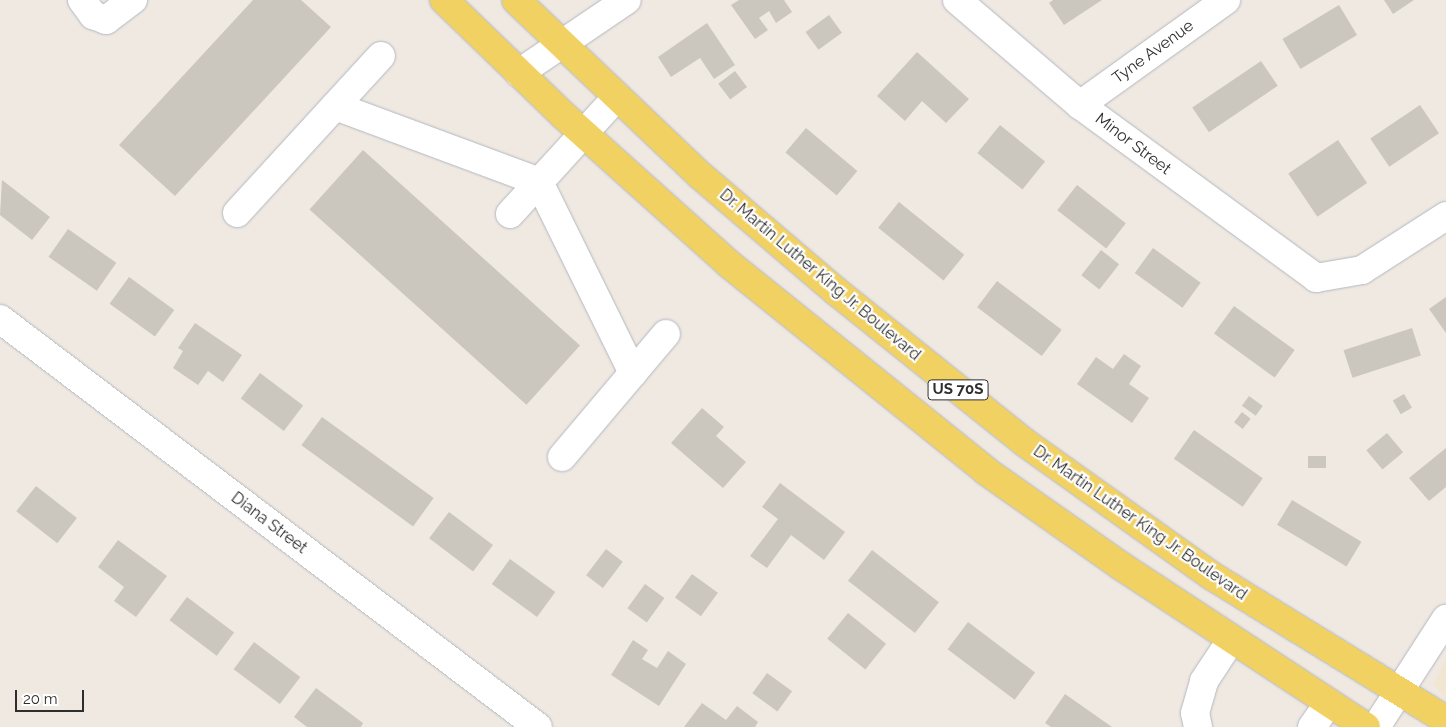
<!DOCTYPE html>
<html>
<head>
<meta charset="utf-8">
<style>
	body { margin:0 }
	#map { position:relative; width:1446px; height:727px; overflow:hidden; background:#efe9e1; font-family:Raleway,sans-serif }
	div>[style] { position:absolute }
	[style*='--x'] { left:calc(var(--x)*1px); top:calc(var(--y)*1px); width:calc(var(--w)*1px); rotate:calc(var(--a)*1deg) }
	.education>* { inset:0; background:#f0e6d1 }
	.building>* { inset:0; background:#cbc7bf; transform-origin:0 0 }
	.roads { filter:drop-shadow(0 0 1px #b4b7c1) drop-shadow(0 0 1px #b4b7c1) }
	.minor>* { height:28px; margin:-14px; padding:0 14px; transform-origin:14px; border-radius:14px; background:#fff }
	.major>* { height:28px; margin:-14px; padding:0 14px; transform-origin:14px; border-radius:14px; background:#f2d163 }
	span { translate:-50% -50%; white-space:nowrap; text-align:center; line-height:1.15; -webkit-text-stroke:4.5px #fff; paint-order:stroke }
	.shield-label span { padding:1px 4px; background:#fff; border:1px solid; border-radius:4px; -webkit-text-stroke-width:0 }
	.shield-label { font-size:15px; color:#2e2e2e; font-weight:700 }
	.street-label { font-size:16px; color:#2e2e2e }
	.scale { position:absolute; left:15px; top:690px; width:69px; height:22px; box-sizing:border-box; border:2px solid #2e2e2e; border-top:0; padding-left:6px; font-size:15px; line-height:18px; white-space:nowrap; color:#2e2e2e; -webkit-text-stroke:4px #fff; paint-order:stroke }
</style>
</head>
<body>
<div id="map">
	<div class="education">
		<i style="clip-path:polygon(1446px 659px,1446px 700px,1434px 684px)"></i>
	</div>
	<div class="building">
		<i style="clip-path:polygon(253px 0,301px 0,331px 27px,175px 196px,119px 145px)"></i>
		<i style="clip-path:polygon(739px 0,784px 0,792px 12px,776px 23px,769px 11px,759px 18px,768px 30px,755px 39px,731px 5px)"></i>
		<i style="clip-path:polygon(1053px 0,1102px 0,1064px 25px,1049px 3px)"></i>
		<i style="clip-path:polygon(1384px 0,1414px 0,1393px 14px)"></i>
		<i style="left:1339px;top:5px;width:35px;height:66px;rotate:59deg"></i>
		<i style="left:829px;top:15px;width:22px;height:29px;rotate:54deg"></i>
		<i style="clip-path:polygon(707px 23px,735px 65px,714px 79px,700px 58px,671px 77px,658px 57px)"></i>
		<i style="clip-path:polygon(917px 52px,969px 99px,946px 123px,922px 101px,905px 121px,877px 96px)"></i>
		<i style="left:1261px;top:61px;width:30px;height:83px;rotate:56deg"></i>
		<i style="left:735px;top:71px;width:20px;height:21px;rotate:53deg"></i>
		<i style="left:1420px;top:105px;width:34px;height:60px;rotate:56deg"></i>
		<i style="left:1000px;top:125px;width:58px;height:36px;rotate:39deg"></i>
		<i style="left:806px;top:128px;width:67px;height:32px;rotate:40deg"></i>
		<i style="left:1338px;top:140px;width:52px;height:60px;rotate:56deg"></i>
		<i style="left:363px;top:150px;width:292px;height:80px;rotate:42deg"></i>
		<i style="clip-path:polygon(2px 180px,50px 217px,32px 240px,0 215px)"></i>
		<i style="left:1077px;top:185px;width:62px;height:32px;rotate:38deg"></i>
		<i style="left:899px;top:202px;width:84px;height:33px;rotate:39deg"></i>
		<i style="left:68px;top:229px;width:59px;height:34px;rotate:35deg"></i>
		<i style="left:1153px;top:248px;width:59px;height:31px;rotate:36deg"></i>
		<i style="left:1101px;top:250px;width:23px;height:32px;rotate:38deg"></i>
		<i style="left:129px;top:277px;width:56px;height:33px;rotate:36deg"></i>
		<i style="left:997px;top:281px;width:81px;height:33px;rotate:37deg"></i>
		<i style="clip-path:polygon(1446px 297px,1446px 333px,1429px 309px)"></i>
		<i style="left:1234px;top:306px;width:75px;height:34px;rotate:36deg"></i>
		<i style="clip-path:polygon(195px 323px,242px 355px,223px 382px,208px 371px,198px 385px,173px 368px,183px 351px,178px 348px)"></i>
		<i style="left:1412px;top:328px;width:29px;height:72px;rotate:72deg"></i>
		<i style="clip-path:polygon(1124px 354px,1141px 366px,1129px 384px,1149px 398px,1132px 423px,1077px 384px,1096px 357px,1113px 369px)"></i>
		<i style="left:260px;top:373px;width:54px;height:32px;rotate:37deg"></i>
		<i style="left:1404px;top:394px;width:16px;height:13px;rotate:60deg"></i>
		<i style="left:1249px;top:396px;width:17px;height:12px;rotate:36deg"></i>
		<i style="clip-path:polygon(702px 408px,724px 427px,716px 436px,746px 462px,723px 488px,671px 443px)"></i>
		<i style="left:1242px;top:412px;width:11px;height:13px;rotate:38deg"></i>
		<i style="left:322px;top:417px;width:138px;height:35px;rotate:36deg"></i>
		<i style="left:1194px;top:430px;width:84px;height:35px;rotate:35deg"></i>
		<i style="left:1387px;top:433px;width:25px;height:27px;rotate:50deg"></i>
		<i style="clip-path:polygon(1446px 448px,1446px 487px,1429px 501px,1409px 478px)"></i>
		<i style="left:1308px;top:456px;width:18px;height:12px"></i>
		<i style="clip-path:polygon(780px 483px,845px 532px,824px 560px,791px 535px,767px 568px,750px 556px,778px 519px,762px 507px)"></i>
		<i style="left:36px;top:486px;width:52px;height:32px;rotate:38deg"></i>
		<i style="left:1292px;top:500px;width:81px;height:29px;rotate:31deg"></i>
		<i style="left:449px;top:512px;width:55px;height:33px;rotate:37deg"></i>
		<i style="clip-path:polygon(118px 540px,167px 576px,136px 617px,114px 601px,124px 587px,98px 567px)"></i>
		<i style="left:606px;top:549px;width:21px;height:33px;rotate:37deg"></i>
		<i style="left:872px;top:550px;width:85px;height:39px;rotate:38deg"></i>
		<i style="left:510px;top:559px;width:56px;height:31px;rotate:36deg"></i>
		<i style="left:692px;top:574px;width:32px;height:29px;rotate:36deg"></i>
		<i style="left:645px;top:584px;width:24px;height:30px;rotate:36deg"></i>
		<i style="left:187px;top:597px;width:59px;height:29px;rotate:37deg"></i>
		<i style="left:848px;top:613px;width:49px;height:33px;rotate:39deg"></i>
		<i style="left:968px;top:622px;width:84px;height:34px;rotate:37deg"></i>
		<i style="clip-path:polygon(633px 640px,648px 650px,642px 659px,657px 668px,668px 651px,686px 664px,659px 706px,611px 675px)"></i>
		<i style="left:254px;top:642px;width:58px;height:34px;rotate:37deg"></i>
		<i style="left:767px;top:673px;width:31px;height:25px;rotate:36deg"></i>
		<i style="clip-path:polygon(316px 688px,363px 723px,361px 727px,307px 727px,294px 717px)"></i>
		<i style="clip-path:polygon(1065px 694px,1112px 727px,1051px 727px,1045px 723px)"></i>
		<i style="clip-path:polygon(702px 703px,726px 720px,737px 706px,758px 722px,755px 727px,684px 727px)"></i>
	</div>
	<div class="roads">
		<div class="minor">
			<i style="--x:82;--y:0;--w:19;--a:54"></i>
			<i style="--x:93;--y:15;--w:14;--a:21"></i>
			<i style="--x:106;--y:20;--w:34;--a:-37"></i>
			<i style="--x:957;--y:0;--w:162;--a:40.5"></i>
			<i style="--x:1080;--y:105;--w:293;--a:36.2"></i>
			<i style="--x:1316;--y:278;--w:47;--a:-9.9"></i>
			<i style="--x:1362;--y:270;--w:100;--a:-32.7"></i>
			<i style="--x:519;--y:73;--w:130;--a:-34.1"></i>
			<i style="--x:1080;--y:105;--w:180;--a:-35.7"></i>
			<i style="--x:335;--y:106;--w:218;--a:20.4"></i>
			<i style="--x:539;--y:182;--w:213;--a:63.8"></i>
			<i style="--x:237;--y:213;--w:213;--a:-47.5"></i>
			<i style="--x:510;--y:214;--w:159;--a:-47.6"></i>
			<i style="--x:0;--y:319;--w:675;--a:37.18"></i>
			<i style="--x:562;--y:457;--w:161;--a:-49.8"></i>
			<i style="--x:1198;--y:727;--w:14;--a:-102"></i>
			<i style="--x:1195;--y:713;--w:33;--a:-74"></i>
			<i style="--x:1204;--y:681;--w:49;--a:-56.6"></i>
			<i style="--x:1312;--y:727;--w:29;--a:-55"></i>
			<i style="--x:1376;--y:727;--w:129;--a:-57.1"></i>
		</div>
		<div class="major">
			<i style="--x:444;--y:0;--w:165;--a:44"></i>
			<i style="--x:563;--y:115;--w:223;--a:41.9"></i>
			<i style="--x:729;--y:264;--w:330;--a:38.8"></i>
			<i style="--x:986;--y:471;--w:165;--a:35.1"></i>
			<i style="--x:1121;--y:566;--w:293;--a:33.3"></i>
			<i style="--x:516;--y:0;--w:255;--a:43.6"></i>
			<i style="--x:701;--y:176;--w:179;--a:40.5"></i>
			<i style="--x:837;--y:292;--w:240;--a:38.7"></i>
			<i style="--x:1024;--y:442;--w:231;--a:35.5"></i>
			<i style="--x:1212;--y:576;--w:275;--a:31.6"></i>
		</div>
	</div>
	<div class="shield-label">
		<span style="left:958px;top:390px">US 70S</span>
	</div>
	<div class="street-label">
		<span style="left:1153px;top:52px;rotate:-36deg">Tyne Avenue</span>
		<span style="left:1133px;top:144px;rotate:37deg">Minor Street</span>
		<span style="left:820px;top:275px;rotate:40deg">Dr. Martin Luther King Jr. Boulevard</span>
		<span style="left:269px;top:523px;rotate:37deg">Diana Street</span>
		<span style="left:1140px;top:523px;rotate:35deg">Dr. Martin Luther King Jr. Boulevard</span>
	</div>
	<div class="scale">20 m</div>
</div>
</body>
</html>
